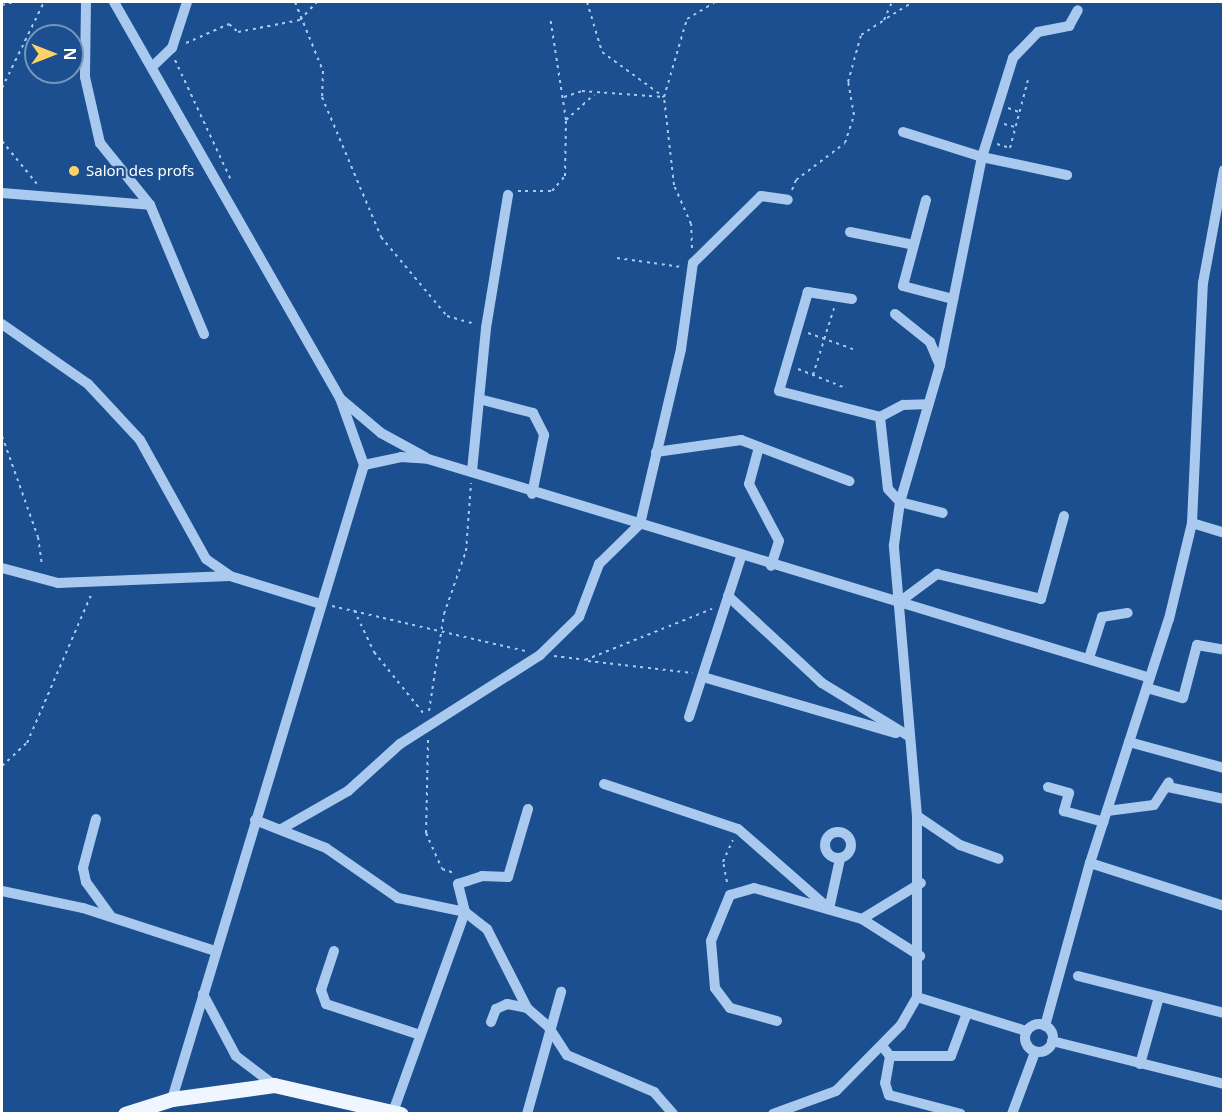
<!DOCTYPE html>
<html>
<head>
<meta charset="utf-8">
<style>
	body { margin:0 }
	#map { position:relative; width:1225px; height:1115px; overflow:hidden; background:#1b4f8f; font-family:"Noto Sans",sans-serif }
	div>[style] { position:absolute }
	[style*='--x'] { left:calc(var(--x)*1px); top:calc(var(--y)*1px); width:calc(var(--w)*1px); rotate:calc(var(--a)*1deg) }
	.path>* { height:2px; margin-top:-1px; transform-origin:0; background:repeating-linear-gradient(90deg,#a9c9ee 0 3px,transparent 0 7.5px) }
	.minor>* { height:10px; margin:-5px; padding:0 5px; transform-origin:5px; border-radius:5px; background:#a9c9ee }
	.minor>.ring { margin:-5px; padding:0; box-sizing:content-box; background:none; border:10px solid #a9c9ee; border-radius:50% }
	.major>* { height:15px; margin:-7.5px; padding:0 7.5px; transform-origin:7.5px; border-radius:7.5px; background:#f0f6ff }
	.dots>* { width:16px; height:16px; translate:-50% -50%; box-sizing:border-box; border:3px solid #1b4f8f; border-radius:50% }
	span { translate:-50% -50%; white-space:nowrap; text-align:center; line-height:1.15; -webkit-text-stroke:4.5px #1b4f8f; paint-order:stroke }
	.poi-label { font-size:15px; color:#fff }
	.left { translate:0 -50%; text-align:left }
	.frame { position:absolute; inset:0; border:3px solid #fff; pointer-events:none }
	.north { position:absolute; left:24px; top:24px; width:60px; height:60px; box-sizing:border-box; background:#1b4f8f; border:2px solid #7695bc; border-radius:50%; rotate:90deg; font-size:16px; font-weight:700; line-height:24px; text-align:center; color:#fff }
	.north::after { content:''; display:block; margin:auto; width:21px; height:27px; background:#ffd166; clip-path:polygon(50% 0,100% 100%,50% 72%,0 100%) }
</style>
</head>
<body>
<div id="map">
	<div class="path">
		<i style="--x:295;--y:2;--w:74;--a:67.9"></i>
		<i style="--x:323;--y:71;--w:26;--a:92"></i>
		<i style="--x:322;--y:97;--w:152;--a:67.1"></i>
		<i style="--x:381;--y:237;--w:103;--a:50.1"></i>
		<i style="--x:447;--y:316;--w:29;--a:16"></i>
		<i style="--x:587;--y:2;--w:52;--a:73.3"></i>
		<i style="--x:602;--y:52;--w:77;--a:36"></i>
		<i style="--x:2;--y:5;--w:12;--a:-14"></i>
		<i style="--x:887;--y:18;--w:31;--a:-32"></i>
		<i style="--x:186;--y:43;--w:47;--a:-23.8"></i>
		<i style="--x:229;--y:24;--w:12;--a:42"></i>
		<i style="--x:238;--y:32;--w:63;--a:-11"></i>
		<i style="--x:300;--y:20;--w:25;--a:-47"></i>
		<i style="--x:175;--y:60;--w:135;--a:65"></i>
		<i style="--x:2;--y:88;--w:96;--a:-64"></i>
		<i style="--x:564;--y:97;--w:19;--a:-18"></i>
		<i style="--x:582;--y:91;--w:82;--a:4.2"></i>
		<i style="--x:1008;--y:108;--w:12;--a:20"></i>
		<i style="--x:566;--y:120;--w:38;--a:-42"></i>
		<i style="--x:1004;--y:124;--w:11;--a:15"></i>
		<i style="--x:2;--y:141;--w:55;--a:50.9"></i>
		<i style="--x:997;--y:144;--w:14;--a:17"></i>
		<i style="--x:1010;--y:148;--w:70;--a:-75.2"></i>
		<i style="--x:792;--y:190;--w:11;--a:-68"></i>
		<i style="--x:796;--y:180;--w:61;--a:-37.1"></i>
		<i style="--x:845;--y:143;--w:29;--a:-72"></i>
		<i style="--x:854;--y:115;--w:34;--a:-100"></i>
		<i style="--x:848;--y:82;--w:49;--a:-74.5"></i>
		<i style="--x:861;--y:35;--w:27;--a:-33"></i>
		<i style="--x:884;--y:20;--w:20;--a:-66"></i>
		<i style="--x:518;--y:191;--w:34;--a:0"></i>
		<i style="--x:552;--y:191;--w:20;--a:-49"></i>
		<i style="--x:565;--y:176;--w:56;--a:-89"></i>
		<i style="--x:566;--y:120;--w:104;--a:-98.8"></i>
		<i style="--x:692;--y:248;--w:24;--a:-92"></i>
		<i style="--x:691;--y:224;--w:43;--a:-113.6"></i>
		<i style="--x:674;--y:185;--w:89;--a:-96.5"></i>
		<i style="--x:664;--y:97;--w:81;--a:-73.6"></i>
		<i style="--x:687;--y:19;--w:33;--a:-31"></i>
		<i style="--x:617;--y:258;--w:65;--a:8"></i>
		<i style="--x:808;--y:333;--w:48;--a:19.6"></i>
		<i style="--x:798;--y:369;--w:48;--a:21.8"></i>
		<i style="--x:813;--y:375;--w:70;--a:-72.6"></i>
		<i style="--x:2;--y:436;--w:107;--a:70.4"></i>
		<i style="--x:38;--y:537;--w:29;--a:82"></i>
		<i style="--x:332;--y:606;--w:198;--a:13.1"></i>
		<i style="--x:354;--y:610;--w:47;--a:64.5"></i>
		<i style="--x:374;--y:652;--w:80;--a:51.1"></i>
		<i style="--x:554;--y:656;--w:31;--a:7"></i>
		<i style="--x:585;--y:660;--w:137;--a:-21.9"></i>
		<i style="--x:588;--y:661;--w:105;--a:6.6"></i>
		<i style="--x:429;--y:711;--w:98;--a:-81.2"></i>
		<i style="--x:444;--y:614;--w:67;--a:-70.8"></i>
		<i style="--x:466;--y:551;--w:68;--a:-85.8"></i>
		<i style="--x:428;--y:740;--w:93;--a:91.2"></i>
		<i style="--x:426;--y:833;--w:39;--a:66"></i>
		<i style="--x:442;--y:869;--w:13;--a:18"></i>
		<i style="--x:2;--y:766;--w:34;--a:-43"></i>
		<i style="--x:27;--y:743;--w:163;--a:-66.6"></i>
		<i style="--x:727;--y:882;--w:20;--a:-101"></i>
		<i style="--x:723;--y:862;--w:24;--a:-66"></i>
	</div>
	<div class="minor">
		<i style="--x:86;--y:2;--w:75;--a:90.8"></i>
		<i style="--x:85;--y:77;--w:68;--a:77.2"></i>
		<i style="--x:100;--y:143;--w:80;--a:51.1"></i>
		<i style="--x:150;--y:205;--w:140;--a:67.3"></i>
		<i style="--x:114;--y:2;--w:456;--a:60.3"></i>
		<i style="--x:340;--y:398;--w:71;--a:70.3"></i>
		<i style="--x:364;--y:465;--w:662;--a:106.85"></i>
		<i style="--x:152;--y:67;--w:28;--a:-44"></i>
		<i style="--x:172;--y:48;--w:48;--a:-71.9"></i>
		<i style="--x:903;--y:132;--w:83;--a:17.6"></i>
		<i style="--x:982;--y:157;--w:87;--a:12"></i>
		<i style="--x:2;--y:193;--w:148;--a:4.6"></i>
		<i style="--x:926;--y:200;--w:89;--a:105"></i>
		<i style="--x:903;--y:286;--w:52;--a:14.6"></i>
		<i style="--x:850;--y:232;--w:65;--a:11.5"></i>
		<i style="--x:852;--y:299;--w:45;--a:-171"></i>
		<i style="--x:808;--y:292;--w:103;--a:106.3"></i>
		<i style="--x:779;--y:391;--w:104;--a:14.4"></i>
		<i style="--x:880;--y:417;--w:26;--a:-28"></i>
		<i style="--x:903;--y:405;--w:25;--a:-2"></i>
		<i style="--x:895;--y:314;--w:45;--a:38.7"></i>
		<i style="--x:930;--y:342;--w:25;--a:67"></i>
		<i style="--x:2;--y:324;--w:105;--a:34.9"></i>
		<i style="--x:88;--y:384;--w:76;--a:47.1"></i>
		<i style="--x:140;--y:440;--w:136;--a:61"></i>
		<i style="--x:206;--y:559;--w:29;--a:35"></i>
		<i style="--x:479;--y:399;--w:56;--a:14.5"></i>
		<i style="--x:533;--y:413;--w:25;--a:63"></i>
		<i style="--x:544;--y:435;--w:60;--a:101.5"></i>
		<i style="--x:342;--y:400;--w:51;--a:40.2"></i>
		<i style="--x:381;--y:433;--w:50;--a:28.6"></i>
		<i style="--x:880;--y:417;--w:72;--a:83.7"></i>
		<i style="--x:888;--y:489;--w:18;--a:47"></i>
		<i style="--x:900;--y:502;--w:44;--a:14.3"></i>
		<i style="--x:759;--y:447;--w:38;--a:105"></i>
		<i style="--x:749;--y:484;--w:64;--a:62.2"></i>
		<i style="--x:779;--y:541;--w:26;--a:108"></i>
		<i style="--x:656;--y:452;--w:86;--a:-8"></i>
		<i style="--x:741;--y:440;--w:116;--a:20.8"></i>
		<i style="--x:364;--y:465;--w:38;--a:-12"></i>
		<i style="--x:401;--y:457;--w:27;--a:4"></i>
		<i style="--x:428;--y:459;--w:754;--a:16.87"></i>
		<i style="--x:472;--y:471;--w:144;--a:-84.4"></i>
		<i style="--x:486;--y:328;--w:135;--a:-80.6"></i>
		<i style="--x:1192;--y:523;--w:34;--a:17"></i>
		<i style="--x:2;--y:568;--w:58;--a:15"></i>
		<i style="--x:58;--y:583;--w:172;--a:-2.3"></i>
		<i style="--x:230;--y:576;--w:95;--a:17.1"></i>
		<i style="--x:728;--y:596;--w:128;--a:42.8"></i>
		<i style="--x:822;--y:683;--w:103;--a:31.5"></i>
		<i style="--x:898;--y:603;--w:49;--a:-36.6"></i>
		<i style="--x:937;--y:574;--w:107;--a:13.5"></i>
		<i style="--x:1041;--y:599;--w:86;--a:-74.5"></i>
		<i style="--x:1089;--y:658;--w:43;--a:-72.4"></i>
		<i style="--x:1102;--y:617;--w:26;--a:-9"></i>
		<i style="--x:703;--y:677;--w:201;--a:16.2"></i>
		<i style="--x:1147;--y:688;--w:37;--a:16"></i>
		<i style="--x:1183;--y:698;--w:55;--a:-75.2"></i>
		<i style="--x:1197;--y:645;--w:27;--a:10"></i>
		<i style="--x:689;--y:717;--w:168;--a:-72"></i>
		<i style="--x:1129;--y:742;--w:98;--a:15.3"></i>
		<i style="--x:604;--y:784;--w:141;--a:18.6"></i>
		<i style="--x:738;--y:829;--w:118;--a:41.2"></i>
		<i style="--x:1048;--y:787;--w:22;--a:16"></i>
		<i style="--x:1069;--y:793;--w:19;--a:106"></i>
		<i style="--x:1064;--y:811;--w:41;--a:15.4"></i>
		<i style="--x:1168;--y:787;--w:57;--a:12.1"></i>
		<i style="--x:1107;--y:811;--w:47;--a:-7.3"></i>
		<i style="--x:1154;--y:805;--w:27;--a:-57"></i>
		<i style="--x:917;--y:816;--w:52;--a:34"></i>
		<i style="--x:960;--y:845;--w:41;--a:19.7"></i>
		<i style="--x:96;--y:819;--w:51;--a:104.9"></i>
		<i style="--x:83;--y:868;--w:14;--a:78"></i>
		<i style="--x:86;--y:882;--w:41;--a:54"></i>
		<i style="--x:255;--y:820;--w:76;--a:21.5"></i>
		<i style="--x:326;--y:848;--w:88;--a:34.8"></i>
		<i style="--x:398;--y:898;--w:68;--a:11.8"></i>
		<i style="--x:465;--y:912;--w:28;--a:38"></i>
		<i style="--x:487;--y:929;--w:89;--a:63.1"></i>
		<i style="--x:527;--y:1008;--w:28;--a:41"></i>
		<i style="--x:548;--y:1026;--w:35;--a:57"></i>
		<i style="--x:567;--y:1055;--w:95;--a:23"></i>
		<i style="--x:654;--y:1092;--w:29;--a:49"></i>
		<i style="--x:283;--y:828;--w:75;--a:-29.6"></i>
		<i style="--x:348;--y:791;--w:70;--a:-42.1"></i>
		<i style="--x:400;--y:744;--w:166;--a:-32.4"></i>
		<i style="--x:540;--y:655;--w:54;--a:-44.3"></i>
		<i style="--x:579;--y:617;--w:57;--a:-69.3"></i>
		<i style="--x:599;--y:564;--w:57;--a:-44.3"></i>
		<i style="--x:640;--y:524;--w:180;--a:-76.8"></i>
		<i style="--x:681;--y:349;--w:87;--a:-82.1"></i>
		<i style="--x:693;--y:263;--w:95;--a:-44.6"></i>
		<i style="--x:761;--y:196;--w:27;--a:8"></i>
		<i class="ring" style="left:825px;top:832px;width:16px;height:16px"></i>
		<i style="--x:1090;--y:863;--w:141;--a:17.8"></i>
		<i style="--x:2;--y:891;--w:83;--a:11.9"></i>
		<i style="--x:83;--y:908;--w:139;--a:18"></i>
		<i style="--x:829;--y:909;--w:51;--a:-77.6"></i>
		<i style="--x:862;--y:919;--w:69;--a:-31.4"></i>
		<i style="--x:334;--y:951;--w:41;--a:108.4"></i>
		<i style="--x:321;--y:990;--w:15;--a:70"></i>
		<i style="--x:326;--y:1004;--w:96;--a:18.2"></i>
		<i style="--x:1078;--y:976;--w:151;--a:14.2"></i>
		<i style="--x:203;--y:994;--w:70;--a:62"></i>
		<i style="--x:236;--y:1056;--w:48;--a:37.3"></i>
		<i style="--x:917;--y:997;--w:114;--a:17.3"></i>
		<i style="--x:777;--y:1021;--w:49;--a:-164.5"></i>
		<i style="--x:730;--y:1008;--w:25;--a:-127"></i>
		<i style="--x:715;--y:988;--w:47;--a:-94.9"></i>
		<i style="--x:711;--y:941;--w:50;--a:-67.6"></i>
		<i style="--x:730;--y:895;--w:25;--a:-16"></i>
		<i style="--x:754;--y:888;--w:112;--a:16"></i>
		<i style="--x:862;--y:919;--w:69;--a:32.5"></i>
		<i style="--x:491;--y:1022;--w:14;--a:-69"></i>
		<i style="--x:496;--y:1009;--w:12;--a:-24"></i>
		<i style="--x:507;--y:1004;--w:20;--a:11"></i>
		<i class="ring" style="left:1025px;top:1024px;width:18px;height:18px"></i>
		<i style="--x:1045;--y:1026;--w:169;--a:-74.6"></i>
		<i style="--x:1090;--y:863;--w:256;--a:-72.1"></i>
		<i style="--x:1169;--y:619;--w:99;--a:-76.5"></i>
		<i style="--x:1192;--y:523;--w:240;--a:-87.4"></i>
		<i style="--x:1203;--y:283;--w:115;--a:-79.5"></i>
		<i style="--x:1052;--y:1041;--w:177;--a:14"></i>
		<i style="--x:882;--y:1046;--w:13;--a:51"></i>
		<i style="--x:890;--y:1056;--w:27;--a:100"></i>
		<i style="--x:885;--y:1083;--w:13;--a:72"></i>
		<i style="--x:889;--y:1095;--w:74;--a:14.8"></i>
		<i style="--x:890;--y:1056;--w:61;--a:0"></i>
		<i style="--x:951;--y:1056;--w:46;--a:-69.6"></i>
		<i style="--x:1140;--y:1064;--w:70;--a:-74.2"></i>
		<i style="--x:393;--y:1112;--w:213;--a:-70.2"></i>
		<i style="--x:465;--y:912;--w:29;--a:-104"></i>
		<i style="--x:458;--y:884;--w:25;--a:-18"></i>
		<i style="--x:482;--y:876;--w:26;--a:2"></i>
		<i style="--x:508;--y:877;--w:71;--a:-73.6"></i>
		<i style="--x:527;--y:1114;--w:127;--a:-74.4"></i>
		<i style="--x:773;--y:1114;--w:67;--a:-20.1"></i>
		<i style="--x:836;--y:1091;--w:93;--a:-45.4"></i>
		<i style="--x:901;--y:1025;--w:32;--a:-60"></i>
		<i style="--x:917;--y:997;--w:181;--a:-90"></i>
		<i style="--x:917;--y:816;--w:272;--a:-94.9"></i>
		<i style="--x:894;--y:545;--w:43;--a:-82.1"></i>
		<i style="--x:900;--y:502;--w:143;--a:-73.7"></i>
		<i style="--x:940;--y:365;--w:212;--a:-78.6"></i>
		<i style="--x:982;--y:157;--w:104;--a:-72.6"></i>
		<i style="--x:1013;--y:58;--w:36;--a:-46"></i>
		<i style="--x:1038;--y:32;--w:32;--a:-11"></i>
		<i style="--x:1069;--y:26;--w:18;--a:-61"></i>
		<i style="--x:1012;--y:1114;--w:66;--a:-69.6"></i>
	</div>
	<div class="major">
		<i style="--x:125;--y:1114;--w:49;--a:-17.7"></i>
		<i style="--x:172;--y:1099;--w:103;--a:-7.8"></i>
		<i style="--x:274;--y:1085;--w:130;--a:12.9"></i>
	</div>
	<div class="dots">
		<i style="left:74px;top:171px;background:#ffd166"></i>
	</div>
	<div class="poi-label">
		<span class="left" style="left:86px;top:171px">Salon des profs</span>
	</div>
	<div class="frame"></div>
	<div class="north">N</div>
</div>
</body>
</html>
